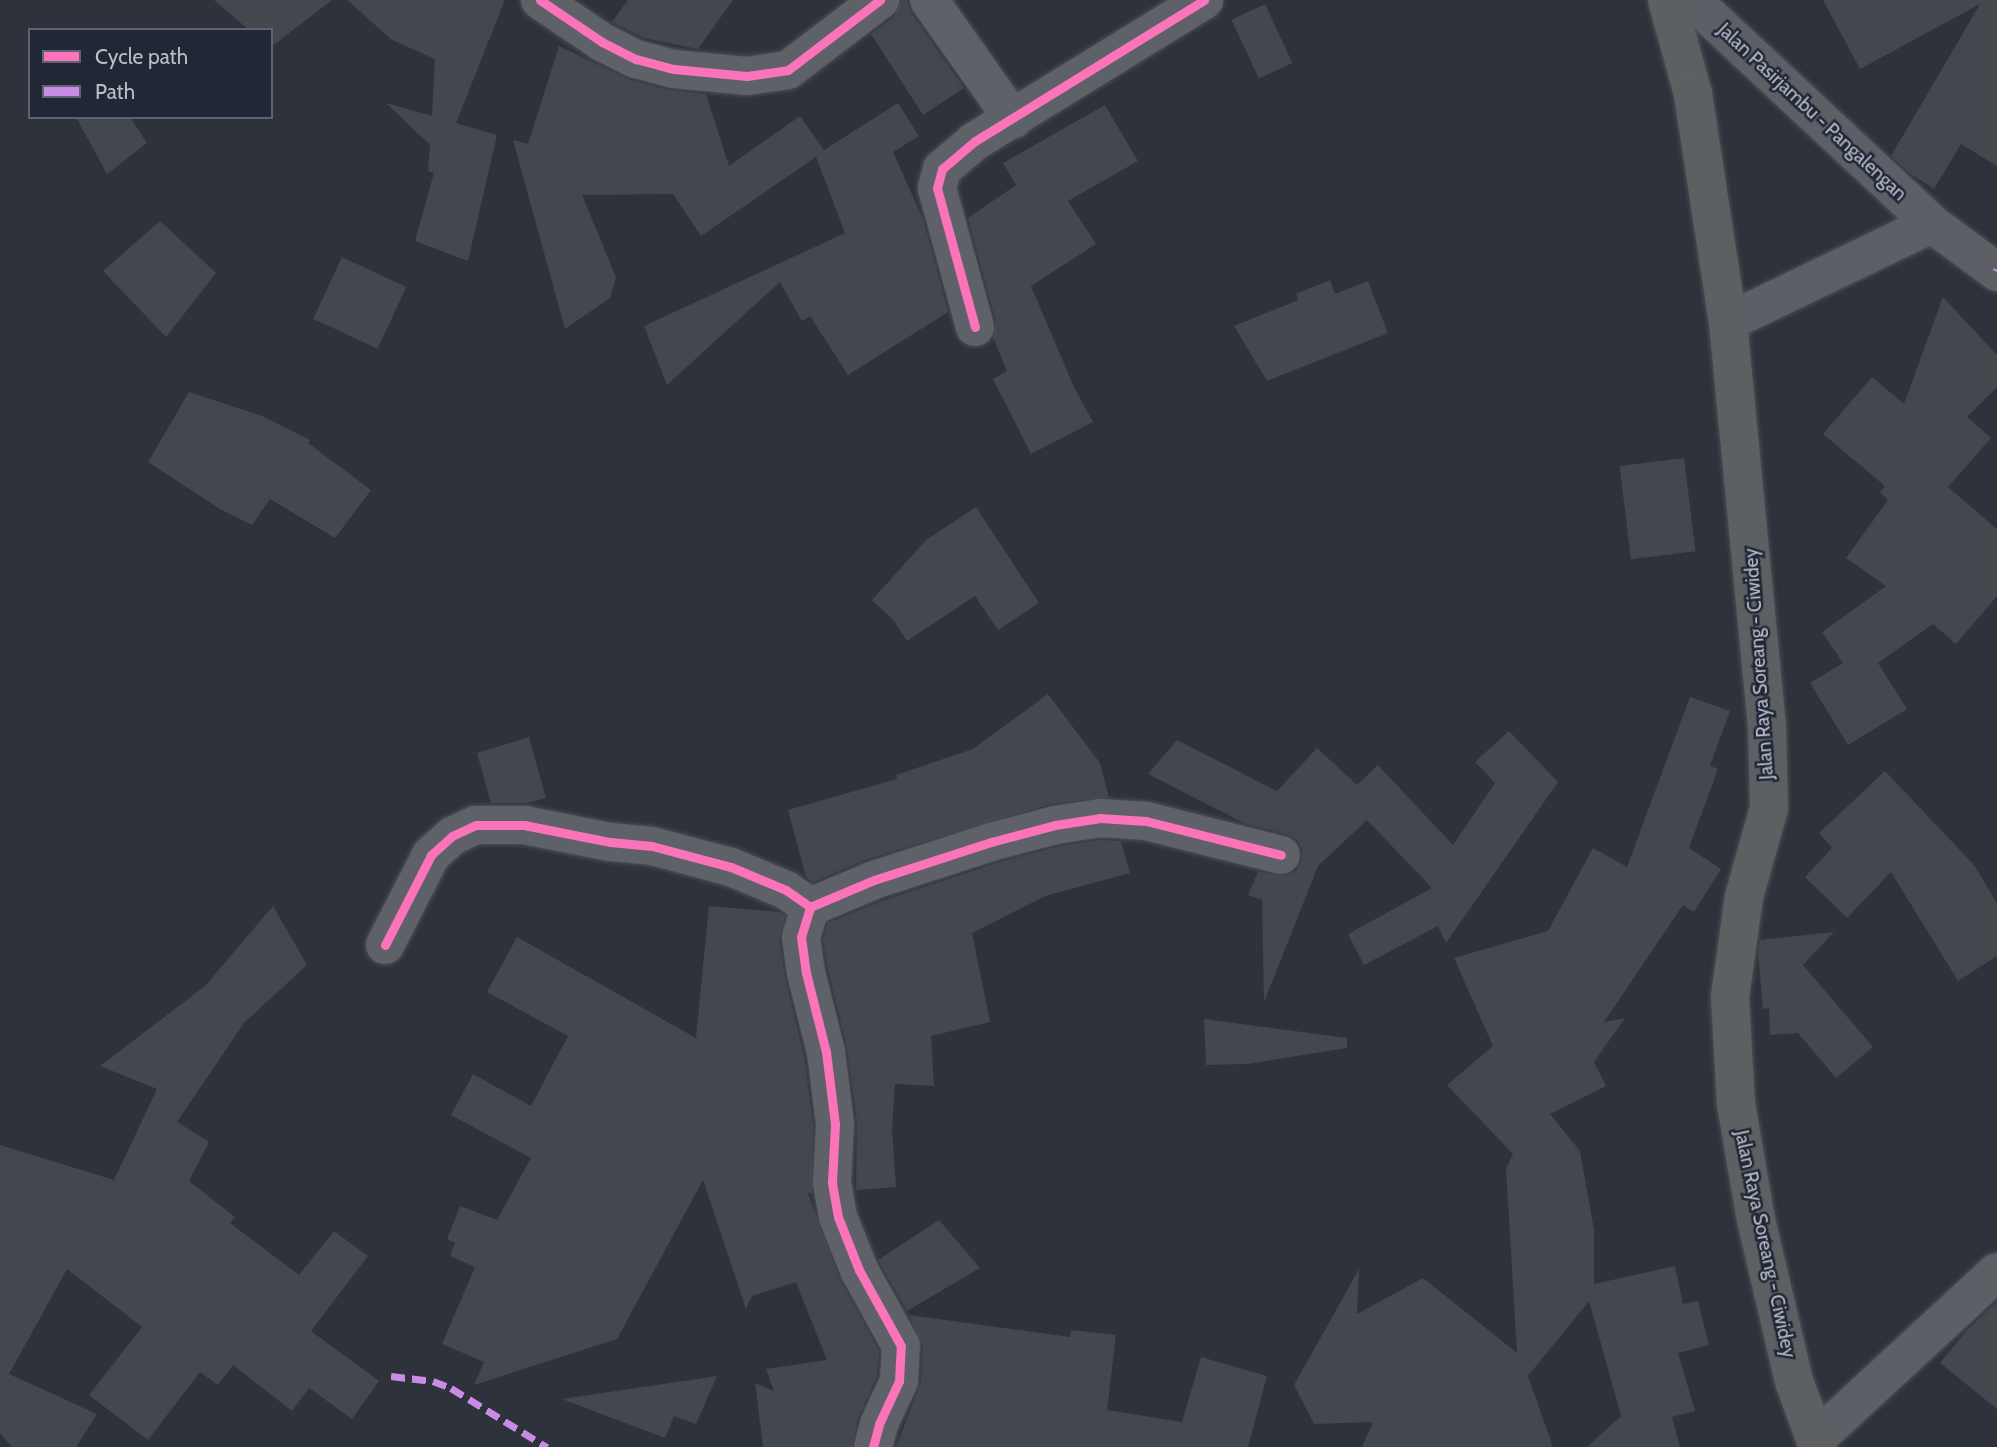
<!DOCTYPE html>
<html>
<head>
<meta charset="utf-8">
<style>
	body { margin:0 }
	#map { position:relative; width:1997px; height:1447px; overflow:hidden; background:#2e323a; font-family:Cabin,sans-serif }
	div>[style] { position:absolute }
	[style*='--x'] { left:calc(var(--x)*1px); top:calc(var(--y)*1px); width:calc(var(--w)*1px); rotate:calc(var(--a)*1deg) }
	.building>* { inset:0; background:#43474e; transform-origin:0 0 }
	.roads { filter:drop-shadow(0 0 2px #4c4e55) drop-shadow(0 0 2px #4c4e55) }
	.street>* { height:38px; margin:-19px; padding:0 19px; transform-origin:19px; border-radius:19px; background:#5e6168 }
	.secondary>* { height:38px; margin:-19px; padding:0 19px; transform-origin:19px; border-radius:19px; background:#5d5f67 }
	.highway>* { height:38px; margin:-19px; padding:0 19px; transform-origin:19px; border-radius:19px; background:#5d6062 }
	.quiet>* { height:7px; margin-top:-3.5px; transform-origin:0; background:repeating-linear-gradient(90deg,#ca8be6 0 14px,transparent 0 21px) }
	.cycleway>* { height:9px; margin:-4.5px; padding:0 4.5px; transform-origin:4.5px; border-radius:4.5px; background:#fb73b8 }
	span { translate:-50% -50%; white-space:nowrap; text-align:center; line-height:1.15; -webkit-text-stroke:5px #212735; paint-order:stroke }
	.street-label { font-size:19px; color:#b9beca }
	.legend { position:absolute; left:28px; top:28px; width:245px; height:91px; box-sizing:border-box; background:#212735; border:2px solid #5e6371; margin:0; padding:9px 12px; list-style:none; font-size:21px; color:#b9beca }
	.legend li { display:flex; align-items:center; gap:14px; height:35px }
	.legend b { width:35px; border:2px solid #5e6371 }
</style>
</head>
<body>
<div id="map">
	<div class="building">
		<i style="clip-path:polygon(214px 0,332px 0,271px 47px,271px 30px,249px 30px)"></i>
		<i style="clip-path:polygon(347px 0,505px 0,456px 123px,497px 135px,468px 261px,415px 241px,434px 173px,428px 171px,430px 145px,386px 103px,432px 116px,435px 59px,392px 40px)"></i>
		<i style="clip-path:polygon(628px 0,733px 0,698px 49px,644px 38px,612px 22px)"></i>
		<i style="clip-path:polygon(901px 0,907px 0,911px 13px,964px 88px,923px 115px,871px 34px,894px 17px)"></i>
		<i style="clip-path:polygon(1823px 0,1997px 0,1997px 166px,1961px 144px,1934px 189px,1911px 174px,1891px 156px,1980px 4px,1860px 69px)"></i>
		<i style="left:1265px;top:4px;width:65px;height:37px;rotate:65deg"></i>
		<i style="clip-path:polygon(559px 46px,630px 80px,668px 90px,706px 94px,729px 166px,800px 116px,824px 150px,898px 103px,919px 136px,893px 152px,923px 219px,948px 312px,848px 375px,810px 316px,802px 321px,780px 282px,667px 385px,644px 326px,845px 233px,816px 157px,701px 236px,673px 194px,582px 195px,616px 277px,610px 298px,565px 329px,513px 140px,528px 144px)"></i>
		<i style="clip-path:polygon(1105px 105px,1138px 161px,1068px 201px,1096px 244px,1031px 286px,1073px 385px,1093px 422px,1031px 454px,993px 379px,1007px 371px,993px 337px,996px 321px,968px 218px,1016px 185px,1003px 163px)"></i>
		<i style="clip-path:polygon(76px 117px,130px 117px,147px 143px,107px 174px)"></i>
		<i style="clip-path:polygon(160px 221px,216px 273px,166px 337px,103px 271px)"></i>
		<i style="left:342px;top:257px;width:71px;height:68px;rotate:25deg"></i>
		<i style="clip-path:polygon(1330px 280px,1335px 294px,1368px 281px,1388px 333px,1267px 381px,1234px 326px,1298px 300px,1296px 294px)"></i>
		<i style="clip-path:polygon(1943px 297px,1997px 355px,1997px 387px,1967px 417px,1991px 438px,1948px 487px,1997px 529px,1997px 596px,1956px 644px,1933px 624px,1878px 663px,1907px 709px,1848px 745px,1810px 683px,1843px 663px,1822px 632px,1886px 586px,1846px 558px,1888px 500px,1880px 492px,1885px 486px,1823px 434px,1872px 377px,1904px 404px)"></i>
		<i style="clip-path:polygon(189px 392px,262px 416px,310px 440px,308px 443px,371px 490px,335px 538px,270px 499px,252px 525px,220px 509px,148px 462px)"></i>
		<i style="left:1684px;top:458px;width:94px;height:65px;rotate:83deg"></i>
		<i style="clip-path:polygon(976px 507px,1039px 603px,998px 630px,975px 596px,907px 641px,894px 621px,872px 600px,926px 540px)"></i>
		<i style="clip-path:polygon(1048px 694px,1100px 763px,1109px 797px,1050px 804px,867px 859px,813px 882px,806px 877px,788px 810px,897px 779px,896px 775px,973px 749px)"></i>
		<i style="clip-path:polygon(1690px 697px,1730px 711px,1710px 766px,1718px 769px,1689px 848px,1721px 869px,1694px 912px,1683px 905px,1604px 1022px,1625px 1018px,1594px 1062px,1606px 1086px,1550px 1114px,1580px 1151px,1594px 1230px,1594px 1284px,1675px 1266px,1683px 1304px,1698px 1301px,1709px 1345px,1678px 1353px,1695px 1411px,1672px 1417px,1680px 1447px,1587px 1447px,1621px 1416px,1589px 1301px,1528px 1376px,1553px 1447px,1362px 1447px,1373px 1422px,1314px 1424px,1294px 1385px,1359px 1269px,1357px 1314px,1423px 1278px,1517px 1353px,1506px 1169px,1513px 1154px,1447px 1085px,1493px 1046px,1454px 958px,1548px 931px,1593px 848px,1627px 867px)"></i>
		<i style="clip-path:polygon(1509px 731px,1558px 782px,1446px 943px,1438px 926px,1364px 965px,1348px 934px,1432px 888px,1367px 820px,1318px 866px,1264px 1002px,1262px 900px,1248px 895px,1258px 872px,1286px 876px,1296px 871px,1302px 860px,1302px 848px,1297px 840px,1287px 834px,1246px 824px,1148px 774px,1177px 740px,1277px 791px,1317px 748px,1357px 785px,1378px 765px,1453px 845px,1495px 783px,1475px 762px)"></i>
		<i style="clip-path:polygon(529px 737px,546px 798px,527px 803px,491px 803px,477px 753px)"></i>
		<i style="clip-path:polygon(1885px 771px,1974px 865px,1997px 903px,1997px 956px,1958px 981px,1891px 872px,1847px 918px,1805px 877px,1832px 848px,1819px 833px)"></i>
		<i style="clip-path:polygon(1101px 840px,1121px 841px,1130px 873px,1045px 896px,972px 933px,990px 1022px,931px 1036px,934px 1086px,895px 1084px,892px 1129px,896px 1187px,856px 1190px,857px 1121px,847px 1047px,828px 969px,823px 939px,828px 923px,882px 901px,997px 863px,1060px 846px)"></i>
		<i style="clip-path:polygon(273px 906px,307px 965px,244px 1023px,177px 1122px,209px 1142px,189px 1181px,235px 1217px,230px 1223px,299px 1275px,334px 1231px,368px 1256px,311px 1331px,379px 1381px,352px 1419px,309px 1388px,292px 1411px,233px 1365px,218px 1385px,200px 1372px,148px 1440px,89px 1395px,142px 1327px,67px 1269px,9px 1374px,97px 1414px,76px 1447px,12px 1447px,0 1433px,0 1145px,114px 1180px,157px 1089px,100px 1066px,205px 986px)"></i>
		<i style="clip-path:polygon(709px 906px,780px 912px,785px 916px,779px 940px,785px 978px,804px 1056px,813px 1125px,812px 1193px,808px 1193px,839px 1278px,879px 1351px,877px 1376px,858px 1418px,852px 1447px,763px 1447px,755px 1383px,774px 1391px,766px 1369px,827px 1360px,796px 1282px,752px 1296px,746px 1309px,703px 1180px,617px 1339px,474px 1385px,484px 1362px,442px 1344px,475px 1267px,450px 1256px,455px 1243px,447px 1239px,460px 1206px,497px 1220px,531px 1158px,451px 1115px,473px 1074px,531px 1106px,568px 1036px,487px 992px,517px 937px,696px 1038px)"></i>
		<i style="clip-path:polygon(1834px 932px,1803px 965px,1873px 1047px,1836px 1078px,1798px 1033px,1770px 1035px,1769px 1008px,1763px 1009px,1758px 952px,1760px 940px)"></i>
		<i style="clip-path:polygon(1204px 1019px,1347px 1038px,1347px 1048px,1247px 1064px,1206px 1065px)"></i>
		<i style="clip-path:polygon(939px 1220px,980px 1268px,907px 1311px,878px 1260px)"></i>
		<i style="clip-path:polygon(1997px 1302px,1997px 1409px,1940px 1363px,1967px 1330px)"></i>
		<i style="clip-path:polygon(909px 1315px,1070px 1337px,1071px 1330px,1116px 1335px,1107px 1410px,1182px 1422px,1201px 1357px,1267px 1376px,1248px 1447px,896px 1447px,921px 1382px,923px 1347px)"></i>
		<i style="clip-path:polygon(717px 1376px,696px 1424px,674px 1416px,665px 1438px,562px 1399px)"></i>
	</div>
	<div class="roads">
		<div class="street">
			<i style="--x:540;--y:0;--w:75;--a:34.1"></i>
			<i style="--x:602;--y:42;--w:38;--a:27"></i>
			<i style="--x:636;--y:59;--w:39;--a:15"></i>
			<i style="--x:674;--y:69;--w:73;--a:5.5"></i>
			<i style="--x:747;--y:76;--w:41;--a:-8.3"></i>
			<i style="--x:788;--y:70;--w:116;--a:-37.3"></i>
			<i style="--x:929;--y:0;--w:146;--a:54.8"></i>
			<i style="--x:975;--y:327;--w:144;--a:-105.3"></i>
			<i style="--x:937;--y:188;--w:20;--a:-75"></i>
			<i style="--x:942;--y:169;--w:43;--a:-40.3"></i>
			<i style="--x:975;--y:141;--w:269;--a:-31.6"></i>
			<i style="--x:385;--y:945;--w:101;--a:-62.9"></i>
			<i style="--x:431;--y:855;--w:28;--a:-42"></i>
			<i style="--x:452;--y:836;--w:26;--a:-25"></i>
			<i style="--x:476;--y:825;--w:48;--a:0"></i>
			<i style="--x:524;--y:825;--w:88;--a:11.2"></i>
			<i style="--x:610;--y:842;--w:42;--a:5.4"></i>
			<i style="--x:652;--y:846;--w:82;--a:14.9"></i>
			<i style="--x:731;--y:867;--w:60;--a:22.7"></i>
			<i style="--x:786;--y:890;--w:29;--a:35"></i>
			<i style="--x:873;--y:1447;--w:24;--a:-75"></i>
			<i style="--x:879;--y:1424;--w:47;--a:-65.1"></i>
			<i style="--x:899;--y:1381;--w:35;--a:-87"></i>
			<i style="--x:901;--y:1346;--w:87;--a:-118.9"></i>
			<i style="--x:859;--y:1270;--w:57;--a:-111.6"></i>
			<i style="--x:838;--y:1217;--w:36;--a:-100"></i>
			<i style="--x:832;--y:1182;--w:58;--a:-87"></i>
			<i style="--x:835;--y:1124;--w:73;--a:-97.1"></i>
			<i style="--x:826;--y:1052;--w:81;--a:-104.2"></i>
			<i style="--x:806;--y:973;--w:36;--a:-98"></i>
			<i style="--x:801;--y:937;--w:31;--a:-73"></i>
			<i style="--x:810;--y:907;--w:69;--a:-22.9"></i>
			<i style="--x:874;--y:880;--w:123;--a:-18"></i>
			<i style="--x:991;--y:842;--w:66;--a:-14.9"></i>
			<i style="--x:1055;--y:825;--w:46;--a:-8.8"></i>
			<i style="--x:1100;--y:818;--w:46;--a:3.7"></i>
			<i style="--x:1146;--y:821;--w:139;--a:14.1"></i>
		</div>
		<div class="secondary">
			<i style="--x:1692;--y:0;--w:328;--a:43"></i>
			<i style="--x:1932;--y:224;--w:81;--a:36.4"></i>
			<i style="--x:1728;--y:322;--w:226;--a:-25.7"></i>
			<i style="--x:1816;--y:1439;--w:246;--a:-42.7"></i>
		</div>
		<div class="highway">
			<i style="--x:1667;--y:0;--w:98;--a:74.5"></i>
			<i style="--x:1693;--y:94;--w:231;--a:81.3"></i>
			<i style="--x:1728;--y:322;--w:405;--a:84.5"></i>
			<i style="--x:1767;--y:725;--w:83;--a:88.6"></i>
			<i style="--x:1769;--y:808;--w:92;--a:105.7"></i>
			<i style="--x:1744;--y:897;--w:101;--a:98"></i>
			<i style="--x:1730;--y:997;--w:107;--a:86.8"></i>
			<i style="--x:1736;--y:1104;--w:118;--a:80.2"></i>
			<i style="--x:1756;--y:1220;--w:165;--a:76.7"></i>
			<i style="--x:1794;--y:1381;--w:70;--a:70"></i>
		</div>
	</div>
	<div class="quiet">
		<i style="--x:1996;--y:271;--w:2;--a:-63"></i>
		<i style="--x:391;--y:1376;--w:42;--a:6.8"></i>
		<i style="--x:433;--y:1381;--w:19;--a:21"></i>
		<i style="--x:451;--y:1388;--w:113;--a:31.6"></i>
	</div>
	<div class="cycleway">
		<i style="--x:540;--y:0;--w:75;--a:34.1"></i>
		<i style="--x:602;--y:42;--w:38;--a:27"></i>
		<i style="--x:636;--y:59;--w:39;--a:15"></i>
		<i style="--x:674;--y:69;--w:73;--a:5.5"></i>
		<i style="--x:747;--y:76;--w:41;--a:-8.3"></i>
		<i style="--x:788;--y:70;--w:116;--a:-37.3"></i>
		<i style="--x:975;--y:327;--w:144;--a:-105.3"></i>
		<i style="--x:937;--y:188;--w:20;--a:-75"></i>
		<i style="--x:942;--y:169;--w:43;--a:-40.3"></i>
		<i style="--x:975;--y:141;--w:269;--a:-31.6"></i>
		<i style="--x:385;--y:945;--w:101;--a:-62.9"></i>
		<i style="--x:431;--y:855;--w:28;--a:-42"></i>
		<i style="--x:452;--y:836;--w:26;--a:-25"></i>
		<i style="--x:476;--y:825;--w:48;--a:0"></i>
		<i style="--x:524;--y:825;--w:88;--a:11.2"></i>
		<i style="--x:610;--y:842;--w:42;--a:5.4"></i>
		<i style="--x:652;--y:846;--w:82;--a:14.9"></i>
		<i style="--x:731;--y:867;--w:60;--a:22.7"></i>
		<i style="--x:786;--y:890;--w:29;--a:35"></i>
		<i style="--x:873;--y:1447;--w:24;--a:-75"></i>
		<i style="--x:879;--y:1424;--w:47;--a:-65.1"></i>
		<i style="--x:899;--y:1381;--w:35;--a:-87"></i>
		<i style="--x:901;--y:1346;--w:87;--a:-118.9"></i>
		<i style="--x:859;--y:1270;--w:57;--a:-111.6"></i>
		<i style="--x:838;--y:1217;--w:36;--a:-100"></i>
		<i style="--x:832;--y:1182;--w:58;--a:-87"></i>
		<i style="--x:835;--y:1124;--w:73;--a:-97.1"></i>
		<i style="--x:826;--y:1052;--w:81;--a:-104.2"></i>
		<i style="--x:806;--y:973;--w:36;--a:-98"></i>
		<i style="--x:801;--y:937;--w:31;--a:-73"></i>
		<i style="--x:810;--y:907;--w:69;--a:-22.9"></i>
		<i style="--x:874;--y:880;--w:123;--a:-18"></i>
		<i style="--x:991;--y:842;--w:66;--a:-14.9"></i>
		<i style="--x:1055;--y:825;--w:46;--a:-8.8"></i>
		<i style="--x:1100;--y:818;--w:46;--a:3.7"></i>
		<i style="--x:1146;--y:821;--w:139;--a:14.1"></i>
	</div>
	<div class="street-label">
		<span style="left:1812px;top:112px;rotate:43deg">Jalan Pasirjambu - Pangalengan</span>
		<span style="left:1759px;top:664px;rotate:-94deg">Jalan Raya Soreang - Ciwidey</span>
		<span style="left:1765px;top:1244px;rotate:78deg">Jalan Raya Soreang - Ciwidey</span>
	</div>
	<ul class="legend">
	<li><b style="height:9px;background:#fb73b8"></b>Cycle path</li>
	<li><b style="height:9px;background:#ca8be6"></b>Path</li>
	</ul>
</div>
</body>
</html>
